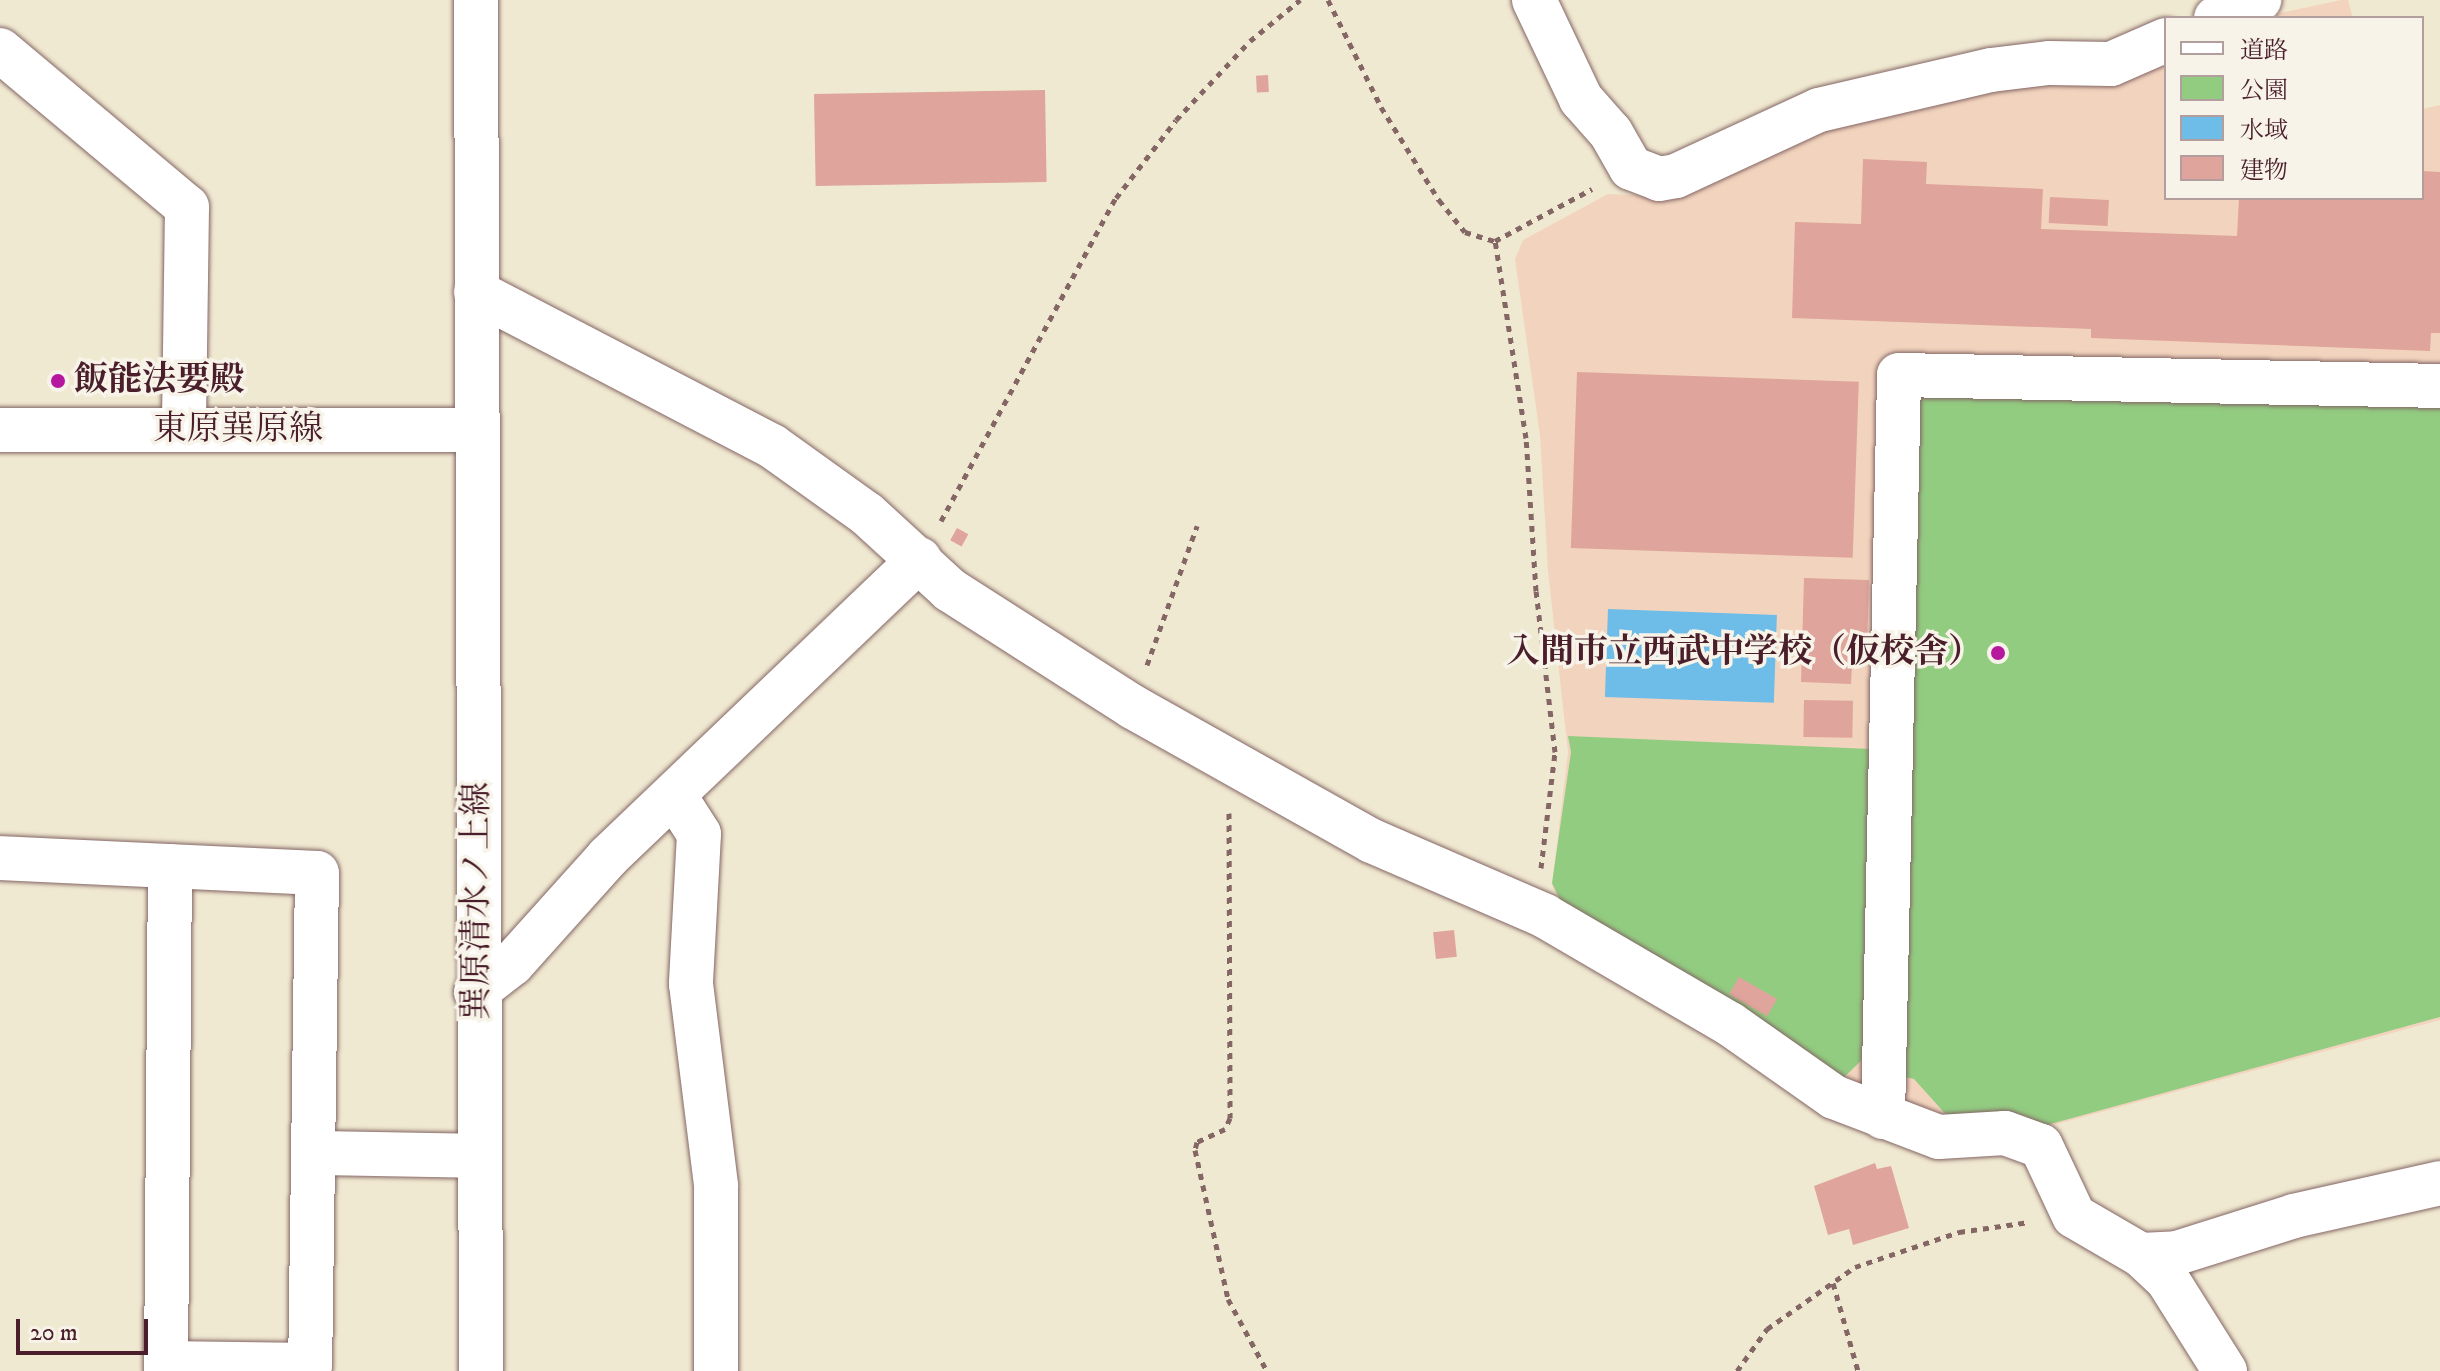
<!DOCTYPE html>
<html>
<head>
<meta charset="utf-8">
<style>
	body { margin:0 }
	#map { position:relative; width:2440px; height:1371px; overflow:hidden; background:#f0e9d1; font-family:"IM FELL DW Pica","Noto Serif JP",serif }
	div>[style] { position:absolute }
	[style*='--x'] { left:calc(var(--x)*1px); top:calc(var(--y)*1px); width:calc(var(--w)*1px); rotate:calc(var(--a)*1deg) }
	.built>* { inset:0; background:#f2d4be }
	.green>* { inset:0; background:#92cc81 }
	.water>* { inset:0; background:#6ebce8; transform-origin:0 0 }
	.building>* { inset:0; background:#dfa49b; transform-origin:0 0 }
	.path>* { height:5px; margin-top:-2.5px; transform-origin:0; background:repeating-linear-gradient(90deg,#846665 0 6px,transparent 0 12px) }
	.roads { filter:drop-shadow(0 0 2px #846665) drop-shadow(0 0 2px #846665) }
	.minor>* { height:44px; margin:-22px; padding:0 22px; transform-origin:22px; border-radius:22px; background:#fff }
	.dots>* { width:22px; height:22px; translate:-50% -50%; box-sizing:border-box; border:4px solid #f7f3e8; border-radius:50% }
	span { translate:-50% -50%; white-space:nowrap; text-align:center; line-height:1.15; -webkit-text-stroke:7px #f7f3e8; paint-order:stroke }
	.poi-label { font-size:34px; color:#4a1f2b; font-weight:700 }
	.left { translate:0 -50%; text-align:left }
	.right { translate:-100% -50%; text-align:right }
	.street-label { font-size:34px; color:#4a1f2b }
	.legend { position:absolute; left:2164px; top:16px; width:260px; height:184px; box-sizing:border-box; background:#f7f3e8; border:2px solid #b29e9c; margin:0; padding:10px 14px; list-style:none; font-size:24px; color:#4a1f2b }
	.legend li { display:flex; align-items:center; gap:16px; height:40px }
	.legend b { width:40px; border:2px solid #b29e9c }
	.scale { position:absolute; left:16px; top:1319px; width:132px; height:36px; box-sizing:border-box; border:4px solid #4a1f2b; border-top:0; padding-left:10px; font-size:24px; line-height:28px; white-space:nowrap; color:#4a1f2b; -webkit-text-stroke:6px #f7f3e8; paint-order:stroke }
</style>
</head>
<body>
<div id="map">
	<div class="built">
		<i style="clip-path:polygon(2341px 0,2348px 0,2353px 18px,2257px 18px)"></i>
		<i style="clip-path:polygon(2166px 56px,2166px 198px,2422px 198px,2422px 109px,2440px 105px,2440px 1020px,2035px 1130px,1950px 1122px,1838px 1085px,1562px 910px,1552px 885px,1568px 752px,1548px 571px,1540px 436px,1515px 259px,1523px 240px,1608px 194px,1663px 196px,1825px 125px)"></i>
	</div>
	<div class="green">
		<i style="clip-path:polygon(1920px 394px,2440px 406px,2440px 1017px,2036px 1128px,1950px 1119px,1914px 1079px,1905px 1077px)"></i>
		<i style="clip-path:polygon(1568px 736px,1871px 749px,1865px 1057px,1839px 1082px,1564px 908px,1552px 883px,1571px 752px)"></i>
	</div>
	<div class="water">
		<i style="left:1608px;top:609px;width:169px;height:88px;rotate:2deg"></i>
	</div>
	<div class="building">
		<i style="left:1268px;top:75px;width:17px;height:12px;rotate:87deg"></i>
		<i style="left:1045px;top:90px;width:92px;height:231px;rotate:89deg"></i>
		<i style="clip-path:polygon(1863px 159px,1927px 162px,1926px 184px,2043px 189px,2041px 229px,2237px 236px,2239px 198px,2422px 198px,2422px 171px,2440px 172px,2440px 333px,2431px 333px,2430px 351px,2091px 338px,2091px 329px,1792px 318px,1795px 222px,1861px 224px)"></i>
		<i style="left:2050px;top:197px;width:59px;height:26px;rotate:3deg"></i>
		<i style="left:1577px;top:372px;width:282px;height:176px;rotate:2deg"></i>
		<i style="left:957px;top:528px;width:13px;height:14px;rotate:29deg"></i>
		<i style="clip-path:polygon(1804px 578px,1869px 580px,1867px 648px,1853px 648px,1851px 684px,1801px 682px)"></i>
		<i style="left:1804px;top:700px;width:49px;height:37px;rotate:1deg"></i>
		<i style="left:1454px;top:930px;width:27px;height:21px;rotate:84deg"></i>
		<i style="left:1739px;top:977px;width:44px;height:20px;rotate:30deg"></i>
		<i style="clip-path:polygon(1875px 1163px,1877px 1169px,1891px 1166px,1909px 1228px,1853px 1245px,1849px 1229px,1828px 1235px,1814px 1186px)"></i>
	</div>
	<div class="path">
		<i style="--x:1328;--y:0;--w:119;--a:63.6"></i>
		<i style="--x:1381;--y:107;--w:110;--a:58.1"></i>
		<i style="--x:1439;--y:200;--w:41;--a:50.9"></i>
		<i style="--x:1465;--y:232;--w:31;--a:17"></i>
		<i style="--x:941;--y:521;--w:367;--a:-61.6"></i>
		<i style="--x:1116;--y:198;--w:98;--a:-52.4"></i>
		<i style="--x:1176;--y:120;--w:108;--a:-46.9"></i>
		<i style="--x:1250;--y:41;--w:65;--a:-39.4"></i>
		<i style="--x:1147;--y:665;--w:148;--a:-70.2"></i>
		<i style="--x:1229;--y:813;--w:305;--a:89.8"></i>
		<i style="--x:1230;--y:1118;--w:12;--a:114"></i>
		<i style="--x:1225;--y:1129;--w:31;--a:155"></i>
		<i style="--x:1197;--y:1142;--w:8;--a:104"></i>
		<i style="--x:1195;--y:1150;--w:153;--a:77.5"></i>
		<i style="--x:1228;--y:1299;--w:82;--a:61.6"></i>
		<i style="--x:1541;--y:868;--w:117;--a:-83.1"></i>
		<i style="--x:1555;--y:752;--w:162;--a:-96.7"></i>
		<i style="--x:1536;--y:591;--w:153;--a:-93.7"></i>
		<i style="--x:1526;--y:438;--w:199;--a:-98.9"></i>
		<i style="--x:1495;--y:241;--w:110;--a:-28.2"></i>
		<i style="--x:1833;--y:1283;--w:91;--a:74.1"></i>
		<i style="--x:1737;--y:1371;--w:52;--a:-54.5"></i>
		<i style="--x:1767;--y:1329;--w:108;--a:-35.2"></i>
		<i style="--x:1855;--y:1267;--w:110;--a:-18.6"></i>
		<i style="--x:1959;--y:1232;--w:71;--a:-8.1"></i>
	</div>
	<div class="roads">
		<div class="minor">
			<i style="--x:476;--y:0;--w:1371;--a:89.79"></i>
			<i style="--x:1534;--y:0;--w:110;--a:64.6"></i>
			<i style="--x:1581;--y:99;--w:45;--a:48.6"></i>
			<i style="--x:1611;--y:133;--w:40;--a:60.3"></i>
			<i style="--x:1631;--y:168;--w:30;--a:21"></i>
			<i style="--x:1659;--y:179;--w:17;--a:-10"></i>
			<i style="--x:1676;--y:176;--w:157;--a:-24.8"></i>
			<i style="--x:1819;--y:110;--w:177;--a:-13.1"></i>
			<i style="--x:1991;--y:70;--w:58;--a:-6.9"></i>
			<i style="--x:2049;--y:63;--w:62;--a:0.9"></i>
			<i style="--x:2111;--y:64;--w:60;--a:-23.6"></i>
			<i style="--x:2216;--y:18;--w:47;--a:-22.7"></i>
			<i style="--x:0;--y:50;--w:244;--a:40"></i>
			<i style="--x:187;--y:207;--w:223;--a:90.8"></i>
			<i style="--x:476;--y:292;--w:334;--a:27.5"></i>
			<i style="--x:772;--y:446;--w:117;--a:35.6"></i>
			<i style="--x:867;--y:514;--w:113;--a:42.5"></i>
			<i style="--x:950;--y:590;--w:217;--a:32.6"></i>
			<i style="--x:1133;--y:707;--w:274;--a:29.3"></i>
			<i style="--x:1372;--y:841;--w:189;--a:23.4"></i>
			<i style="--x:1545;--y:916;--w:214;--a:30.3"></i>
			<i style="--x:1730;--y:1024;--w:127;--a:35.1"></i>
			<i style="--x:1834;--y:1097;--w:112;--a:20.9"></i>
			<i style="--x:1939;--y:1137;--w:66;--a:-3.5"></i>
			<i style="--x:2005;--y:1133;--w:38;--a:20"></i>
			<i style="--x:2041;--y:1146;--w:77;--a:64.8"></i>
			<i style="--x:2074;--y:1216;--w:78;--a:30.2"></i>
			<i style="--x:2141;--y:1255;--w:35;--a:43"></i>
			<i style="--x:2167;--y:1279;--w:109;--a:57.8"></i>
			<i style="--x:0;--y:430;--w:476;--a:0"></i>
			<i style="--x:674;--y:795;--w:46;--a:57.3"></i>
			<i style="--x:699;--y:834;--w:150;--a:93.1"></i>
			<i style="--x:691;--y:984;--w:204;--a:82.9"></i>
			<i style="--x:716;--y:1186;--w:185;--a:90"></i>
			<i style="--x:0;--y:858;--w:317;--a:2.7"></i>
			<i style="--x:317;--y:873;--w:492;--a:90.8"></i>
			<i style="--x:310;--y:1365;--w:144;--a:-179.2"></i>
			<i style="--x:476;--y:992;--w:46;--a:-37.9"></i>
			<i style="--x:512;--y:964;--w:144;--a:-48.1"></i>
			<i style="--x:608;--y:857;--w:431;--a:-43.7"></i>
			<i style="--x:1883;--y:1117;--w:742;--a:-88.76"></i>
			<i style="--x:1899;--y:375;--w:541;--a:1.16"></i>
			<i style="--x:314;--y:1153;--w:164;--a:1"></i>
			<i style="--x:2141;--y:1255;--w:36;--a:-3"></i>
			<i style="--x:2177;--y:1253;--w:123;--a:-17.5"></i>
			<i style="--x:2294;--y:1216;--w:150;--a:-12.7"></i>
			<i style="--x:166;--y:1371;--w:505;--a:-89.55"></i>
		</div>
	</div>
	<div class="dots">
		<i style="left:58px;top:381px;background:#b5179e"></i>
		<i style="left:1998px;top:653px;background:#b5179e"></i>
	</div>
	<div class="poi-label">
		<span class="left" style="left:74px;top:381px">飯能法要殿</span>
		<span class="right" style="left:1982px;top:653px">入間市立西武中学校（仮校舎）</span>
	</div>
	<div class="street-label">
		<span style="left:238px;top:430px">東原巽原線</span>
		<span style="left:477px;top:901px;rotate:-90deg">巽原清水ノ上線</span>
	</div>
	<ul class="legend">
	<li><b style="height:10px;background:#fff"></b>道路</li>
	<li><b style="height:22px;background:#92cc81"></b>公園</li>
	<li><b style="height:22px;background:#6ebce8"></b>水域</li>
	<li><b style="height:22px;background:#dfa49b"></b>建物</li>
	</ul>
	<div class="scale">20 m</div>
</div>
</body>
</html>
